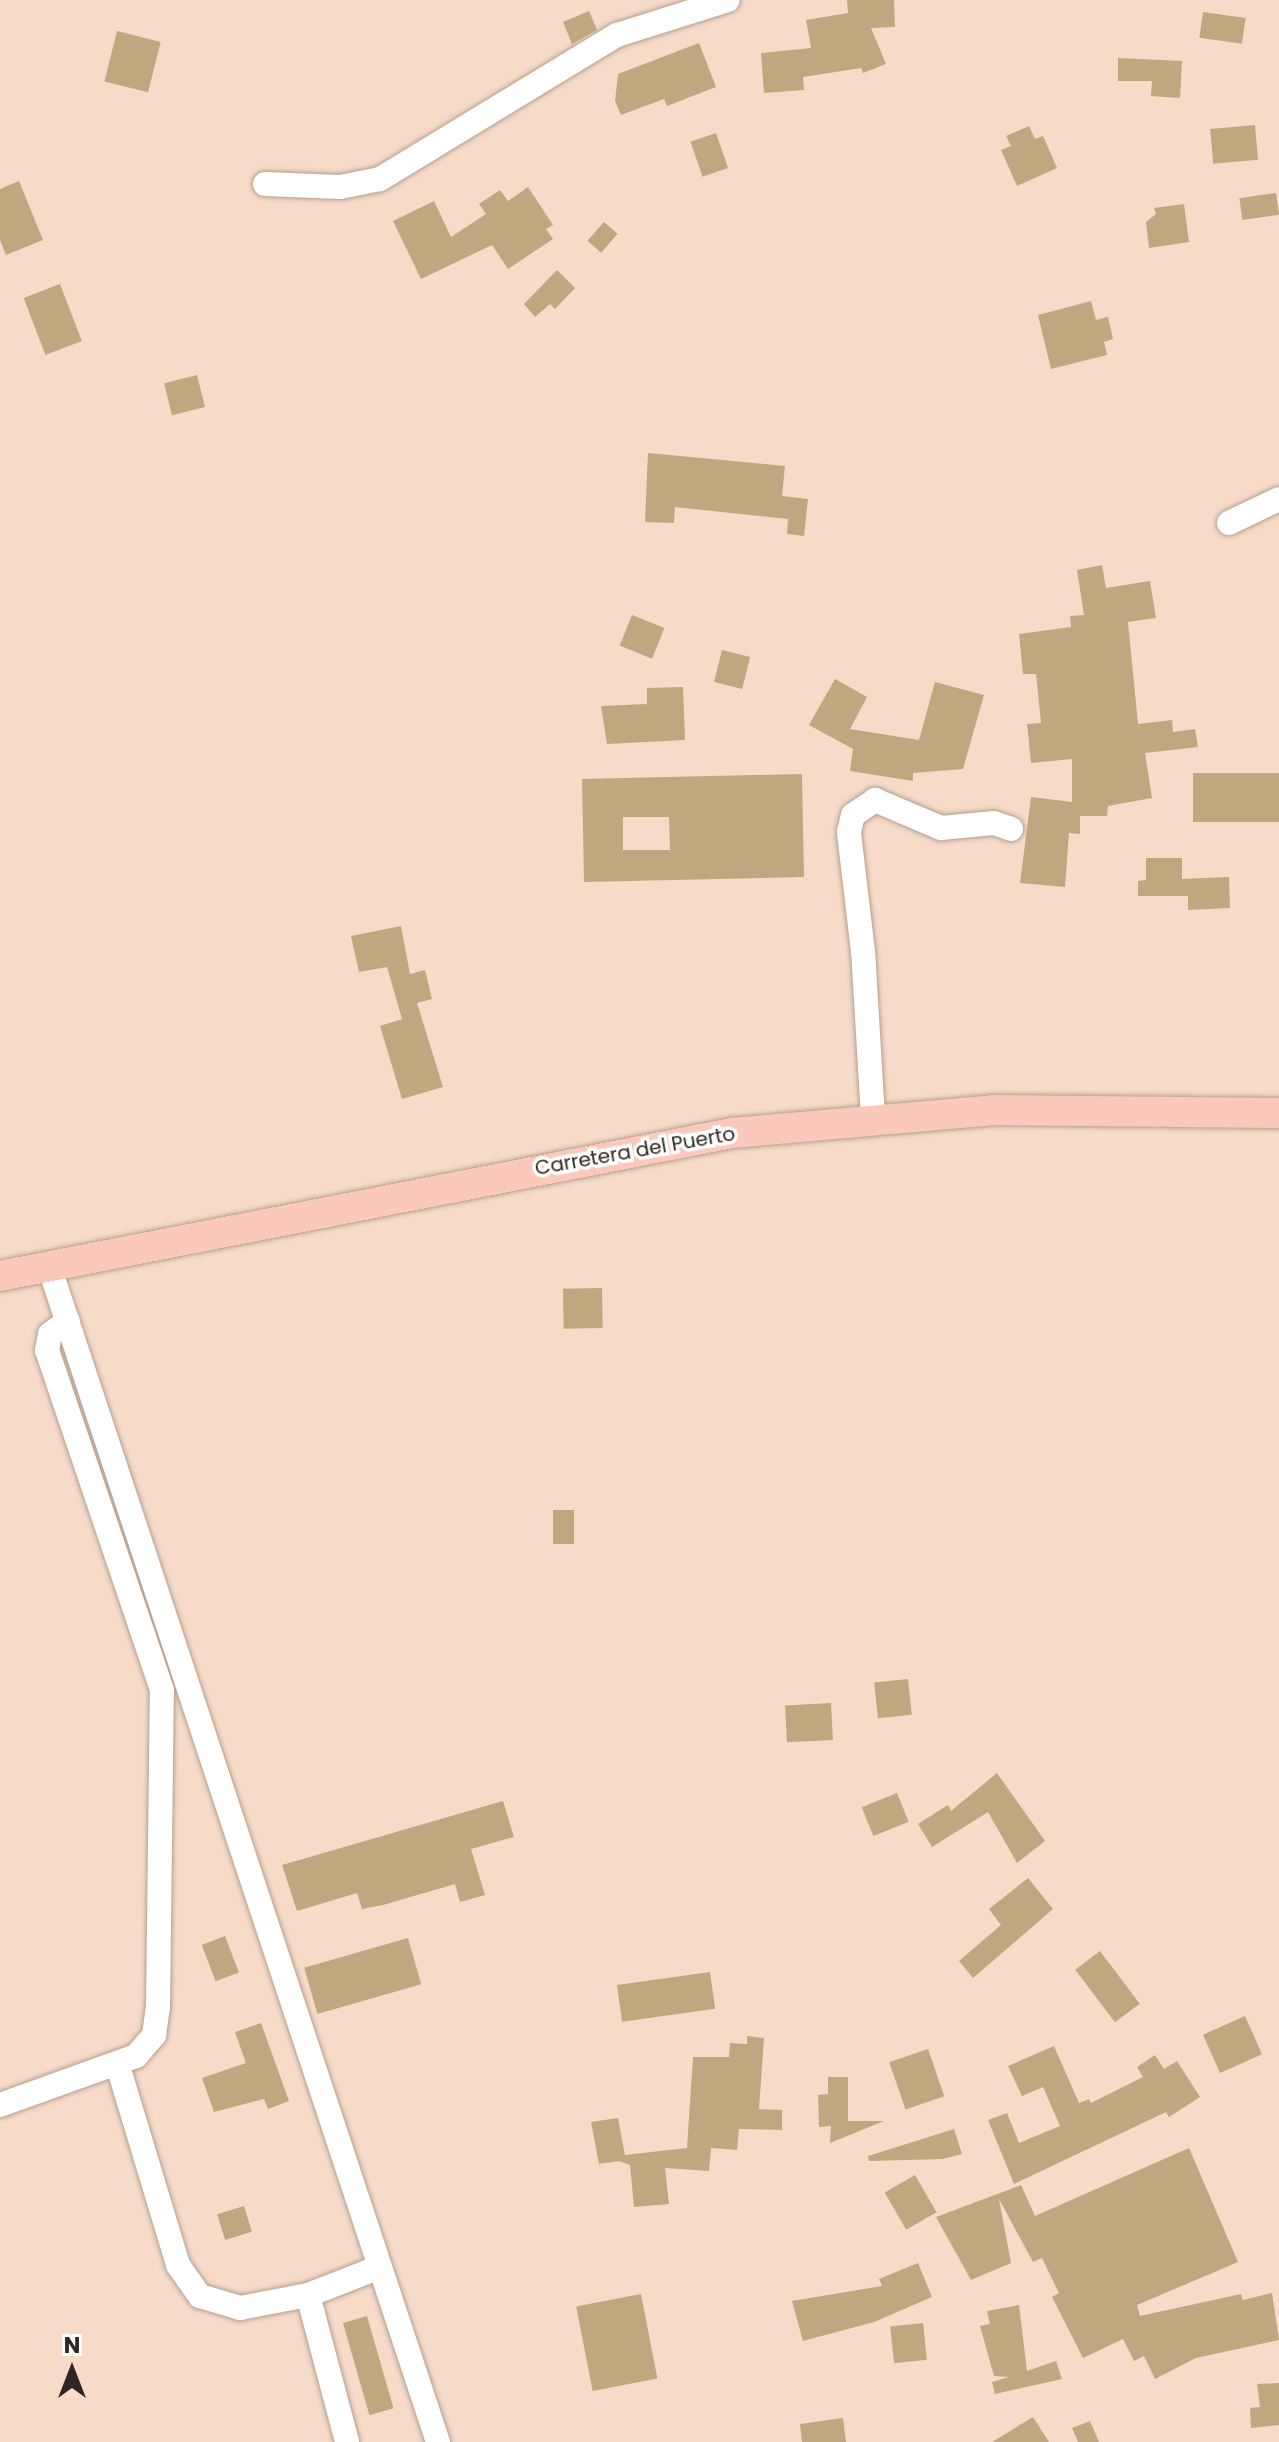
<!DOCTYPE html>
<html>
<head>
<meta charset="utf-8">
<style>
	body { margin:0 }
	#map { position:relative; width:1279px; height:2442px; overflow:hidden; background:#f5dbc8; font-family:Poppins,sans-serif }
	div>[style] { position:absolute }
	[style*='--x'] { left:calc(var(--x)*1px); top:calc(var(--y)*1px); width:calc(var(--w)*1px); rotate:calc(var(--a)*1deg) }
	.building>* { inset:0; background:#bfa880; transform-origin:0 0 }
	.roads { filter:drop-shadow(0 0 2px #b89f8d) drop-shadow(0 0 2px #b89f8d) }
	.minor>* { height:24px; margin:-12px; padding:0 12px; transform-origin:12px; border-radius:12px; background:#fff }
	.major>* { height:30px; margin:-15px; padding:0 15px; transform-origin:15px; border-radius:15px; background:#fac9bc }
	span { translate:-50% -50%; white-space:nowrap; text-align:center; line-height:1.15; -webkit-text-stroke:7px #fff; paint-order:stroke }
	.street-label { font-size:20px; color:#30261f }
	.north { position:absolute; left:32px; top:2330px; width:80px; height:80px; -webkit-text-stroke:6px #fff; paint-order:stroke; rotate:0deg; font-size:22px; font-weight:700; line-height:32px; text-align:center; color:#30261f }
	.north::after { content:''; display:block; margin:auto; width:28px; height:36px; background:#30261f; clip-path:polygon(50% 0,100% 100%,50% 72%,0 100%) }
</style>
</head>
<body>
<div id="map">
	<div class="building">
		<i style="clip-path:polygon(847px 0,894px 0,895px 27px,871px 28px,886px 64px,863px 73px,861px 68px,803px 77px,804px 90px,764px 93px,761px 53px,811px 48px,806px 20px,848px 13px)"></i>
		<i style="clip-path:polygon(589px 11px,597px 30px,572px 44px,563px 22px)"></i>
		<i style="left:1203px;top:12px;width:43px;height:26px;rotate:8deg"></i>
		<i style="left:117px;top:31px;width:45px;height:52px;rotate:14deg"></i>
		<i style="clip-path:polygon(699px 43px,716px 87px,667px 106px,664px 99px,621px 115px,615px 101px,618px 74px)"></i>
		<i style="clip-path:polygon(1118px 58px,1182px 61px,1180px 98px,1151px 96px,1152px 81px,1118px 81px)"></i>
		<i style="left:1255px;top:125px;width:35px;height:45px;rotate:85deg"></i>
		<i style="clip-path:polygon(1029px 126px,1035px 139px,1043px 136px,1057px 168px,1017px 186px,1001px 150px,1011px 146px,1006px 136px)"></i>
		<i style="left:716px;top:133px;width:37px;height:27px;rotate:71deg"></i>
		<i style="clip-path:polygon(19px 181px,43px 240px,6px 255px,0 240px,0 189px)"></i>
		<i style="clip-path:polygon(528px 187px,553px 225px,546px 229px,553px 239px,508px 269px,492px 245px,421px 279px,393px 221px,434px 201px,451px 237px,486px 214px,479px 204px,500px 190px,508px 201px)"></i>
		<i style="left:1276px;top:193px;width:22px;height:37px;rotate:82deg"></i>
		<i style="clip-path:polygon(1184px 204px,1189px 242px,1149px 248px,1146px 222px,1156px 214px,1154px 208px)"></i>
		<i style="left:604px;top:222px;width:18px;height:25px;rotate:41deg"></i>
		<i style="clip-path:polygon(557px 270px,575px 288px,555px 309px,550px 304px,535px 317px,524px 304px)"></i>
		<i style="left:60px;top:284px;width:61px;height:39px;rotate:69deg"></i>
		<i style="clip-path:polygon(1091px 301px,1096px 320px,1108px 317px,1113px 339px,1104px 342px,1107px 355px,1051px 369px,1038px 315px)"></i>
		<i style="left:197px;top:375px;width:33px;height:34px;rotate:76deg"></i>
		<i style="clip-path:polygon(648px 453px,785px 466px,782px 496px,808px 499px,804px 536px,787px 534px,788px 519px,675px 507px,674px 523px,645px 522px)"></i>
		<i style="clip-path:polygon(1102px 565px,1106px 588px,1150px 581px,1156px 618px,1128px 622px,1138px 724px,1172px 720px,1173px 732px,1195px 729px,1198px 747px,1145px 753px,1152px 798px,1108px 806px,1107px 816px,1080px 816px,1080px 834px,1069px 833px,1065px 887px,1020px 883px,1031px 797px,1072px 802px,1072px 759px,1031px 763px,1027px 724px,1041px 723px,1036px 674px,1023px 674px,1019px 634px,1071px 627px,1070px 616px,1084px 615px,1077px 570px)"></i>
		<i style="left:632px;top:615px;width:35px;height:33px;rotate:22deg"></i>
		<i style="left:722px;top:650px;width:29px;height:33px;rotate:14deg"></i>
		<i style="clip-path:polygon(835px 679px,867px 697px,850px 729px,919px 740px,935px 682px,984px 695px,963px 769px,913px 773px,913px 781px,850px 771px,853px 749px,809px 725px)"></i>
		<i style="clip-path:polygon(683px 687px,685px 740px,607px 744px,601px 706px,647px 704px,647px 688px)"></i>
		<i style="left:1279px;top:773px;width:49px;height:86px;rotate:90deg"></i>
		<i style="clip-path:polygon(evenodd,802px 774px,804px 877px,584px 882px,582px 779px,802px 774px,623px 817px,669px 817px,670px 850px,623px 850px,623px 817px)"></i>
		<i style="clip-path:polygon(1146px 858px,1182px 858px,1182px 879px,1229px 877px,1230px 908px,1188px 910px,1188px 896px,1138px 896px,1138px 881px,1146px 880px)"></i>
		<i style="clip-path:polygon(401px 926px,410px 974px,425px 970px,432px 999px,417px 1003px,443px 1087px,402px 1099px,380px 1026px,402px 1019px,387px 967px,359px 972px,351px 936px)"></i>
		<i style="left:602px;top:1288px;width:40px;height:39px;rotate:89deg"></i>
		<i style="left:553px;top:1510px;width:21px;height:34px"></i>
		<i style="left:908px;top:1679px;width:36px;height:34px;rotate:84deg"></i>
		<i style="left:831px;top:1703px;width:37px;height:46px;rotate:87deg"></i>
		<i style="clip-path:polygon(997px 1773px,1045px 1841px,1017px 1863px,988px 1812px,932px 1847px,918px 1824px,948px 1805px,951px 1811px)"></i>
		<i style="left:897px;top:1793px;width:31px;height:38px;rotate:68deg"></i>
		<i style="clip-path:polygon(503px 1801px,514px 1837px,471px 1849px,485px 1895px,460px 1902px,455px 1884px,383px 1905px,362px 1909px,357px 1893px,297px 1911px,282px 1865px)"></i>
		<i style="clip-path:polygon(1028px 1878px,1053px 1909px,973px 1978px,959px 1961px,1001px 1925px,989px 1909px)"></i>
		<i style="left:225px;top:1936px;width:39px;height:25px;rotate:69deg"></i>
		<i style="left:408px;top:1938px;width:48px;height:108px;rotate:74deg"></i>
		<i style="left:1100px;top:1951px;width:66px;height:31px;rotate:53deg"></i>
		<i style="left:710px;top:1972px;width:37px;height:94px;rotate:82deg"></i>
		<i style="left:1245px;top:2016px;width:42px;height:46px;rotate:66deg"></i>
		<i style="clip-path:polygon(261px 2023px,289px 2101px,268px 2109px,264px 2099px,214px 2112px,202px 2078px,246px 2063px,235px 2032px)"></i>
		<i style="clip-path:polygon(747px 2036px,764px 2038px,759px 2109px,782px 2110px,782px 2130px,739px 2129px,737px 2150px,711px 2148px,709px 2171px,665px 2168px,669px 2204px,634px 2207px,630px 2165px,619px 2161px,599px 2164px,591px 2122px,618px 2118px,625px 2155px,687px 2148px,693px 2057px,729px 2057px,730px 2043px,747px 2044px)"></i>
		<i style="clip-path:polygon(1054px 2046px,1079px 2103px,1089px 2099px,1091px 2103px,1143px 2077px,1137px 2067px,1155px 2055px,1164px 2069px,1177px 2061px,1200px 2097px,1169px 2117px,1166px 2112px,1014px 2184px,988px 2120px,1007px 2113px,1019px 2143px,1060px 2126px,1043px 2087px,1022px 2096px,1008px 2066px)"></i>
		<i style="left:928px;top:2049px;width:50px;height:41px;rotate:71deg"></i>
		<i style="clip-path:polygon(828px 2077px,848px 2077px,848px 2121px,884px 2121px,830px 2143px,831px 2126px,819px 2127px,818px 2095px,828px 2094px)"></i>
		<i style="clip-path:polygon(954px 2129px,962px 2154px,943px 2159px,869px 2161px,868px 2156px)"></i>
		<i style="clip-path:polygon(1189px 2148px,1238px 2262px,1137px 2305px,1140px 2316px,1241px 2294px,1243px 2300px,1272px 2293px,1279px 2340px,1196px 2358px,1155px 2379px,1144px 2356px,1134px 2361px,1123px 2339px,1083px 2358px,1052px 2297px,1059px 2293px,1042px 2258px,1033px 2262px,999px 2199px,1011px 2263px,971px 2280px,936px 2217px,1021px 2185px,1035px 2216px)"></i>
		<i style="left:915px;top:2175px;width:43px;height:35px;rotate:60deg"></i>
		<i style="left:244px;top:2206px;width:27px;height:28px;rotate:73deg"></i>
		<i style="clip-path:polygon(918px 2263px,932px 2297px,874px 2322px,803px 2341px,792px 2301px,882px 2286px,879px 2279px)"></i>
		<i style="left:641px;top:2294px;width:86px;height:66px;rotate:79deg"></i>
		<i style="clip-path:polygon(1019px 2305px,1027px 2371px,1056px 2361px,1062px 2379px,995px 2394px,992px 2382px,1009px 2377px,994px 2376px,980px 2326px,990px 2324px,987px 2311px)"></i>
		<i style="left:367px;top:2316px;width:96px;height:25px;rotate:74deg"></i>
		<i style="left:923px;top:2323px;width:37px;height:33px;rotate:84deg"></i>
		<i style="clip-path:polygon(1279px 2383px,1279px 2425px,1251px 2428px,1250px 2408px,1260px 2407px,1257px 2384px)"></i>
		<i style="clip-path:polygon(1033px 2417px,1049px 2442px,992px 2442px)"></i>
		<i style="clip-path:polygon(843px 2418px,846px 2442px,802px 2442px,800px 2424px)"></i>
		<i style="clip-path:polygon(1090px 2421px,1099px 2442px,1078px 2442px,1072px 2428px)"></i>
	</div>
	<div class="roads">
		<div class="minor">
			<i style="--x:265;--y:184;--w:75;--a:2.3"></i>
			<i style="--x:340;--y:187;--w:41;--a:-11.3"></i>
			<i style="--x:380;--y:179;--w:277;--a:-31.3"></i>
			<i style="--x:617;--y:35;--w:116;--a:-17.5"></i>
			<i style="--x:1229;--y:523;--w:55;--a:-25.6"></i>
			<i style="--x:873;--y:1118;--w:166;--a:-93.4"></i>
			<i style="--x:863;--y:952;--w:121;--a:-96.7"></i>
			<i style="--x:849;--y:832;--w:17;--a:-77"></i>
			<i style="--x:853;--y:815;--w:27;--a:-34"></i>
			<i style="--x:875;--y:800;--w:72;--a:23"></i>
			<i style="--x:941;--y:828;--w:53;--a:-5.4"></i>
			<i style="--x:994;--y:823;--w:18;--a:19"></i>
			<i style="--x:49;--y:1266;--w:1239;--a:71.7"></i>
			<i style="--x:118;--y:2066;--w:208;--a:73.2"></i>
			<i style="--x:178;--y:2265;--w:38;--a:55"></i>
			<i style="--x:200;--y:2296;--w:42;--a:16.7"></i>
			<i style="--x:240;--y:2308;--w:69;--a:-10.8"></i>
			<i style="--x:308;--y:2295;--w:77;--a:-21.3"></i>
			<i style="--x:0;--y:2105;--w:145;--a:-19.8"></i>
			<i style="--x:136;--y:2056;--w:28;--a:-49"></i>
			<i style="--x:154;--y:2035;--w:28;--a:-82"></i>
			<i style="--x:158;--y:2007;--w:317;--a:-89.3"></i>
			<i style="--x:162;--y:1690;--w:359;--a:-108.7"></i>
			<i style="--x:47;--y:1350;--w:16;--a:-79"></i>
			<i style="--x:50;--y:1334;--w:22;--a:-36"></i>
			<i style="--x:308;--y:2295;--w:152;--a:75.1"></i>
		</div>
		<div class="major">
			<i style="--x:0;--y:1276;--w:746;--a:-11.05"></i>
			<i style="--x:732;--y:1133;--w:263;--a:-5"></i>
			<i style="--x:994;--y:1110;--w:285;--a:0.6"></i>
		</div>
	</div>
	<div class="street-label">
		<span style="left:635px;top:1151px;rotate:-10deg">Carretera del Puerto</span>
	</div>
	<div class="north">N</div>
</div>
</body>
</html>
